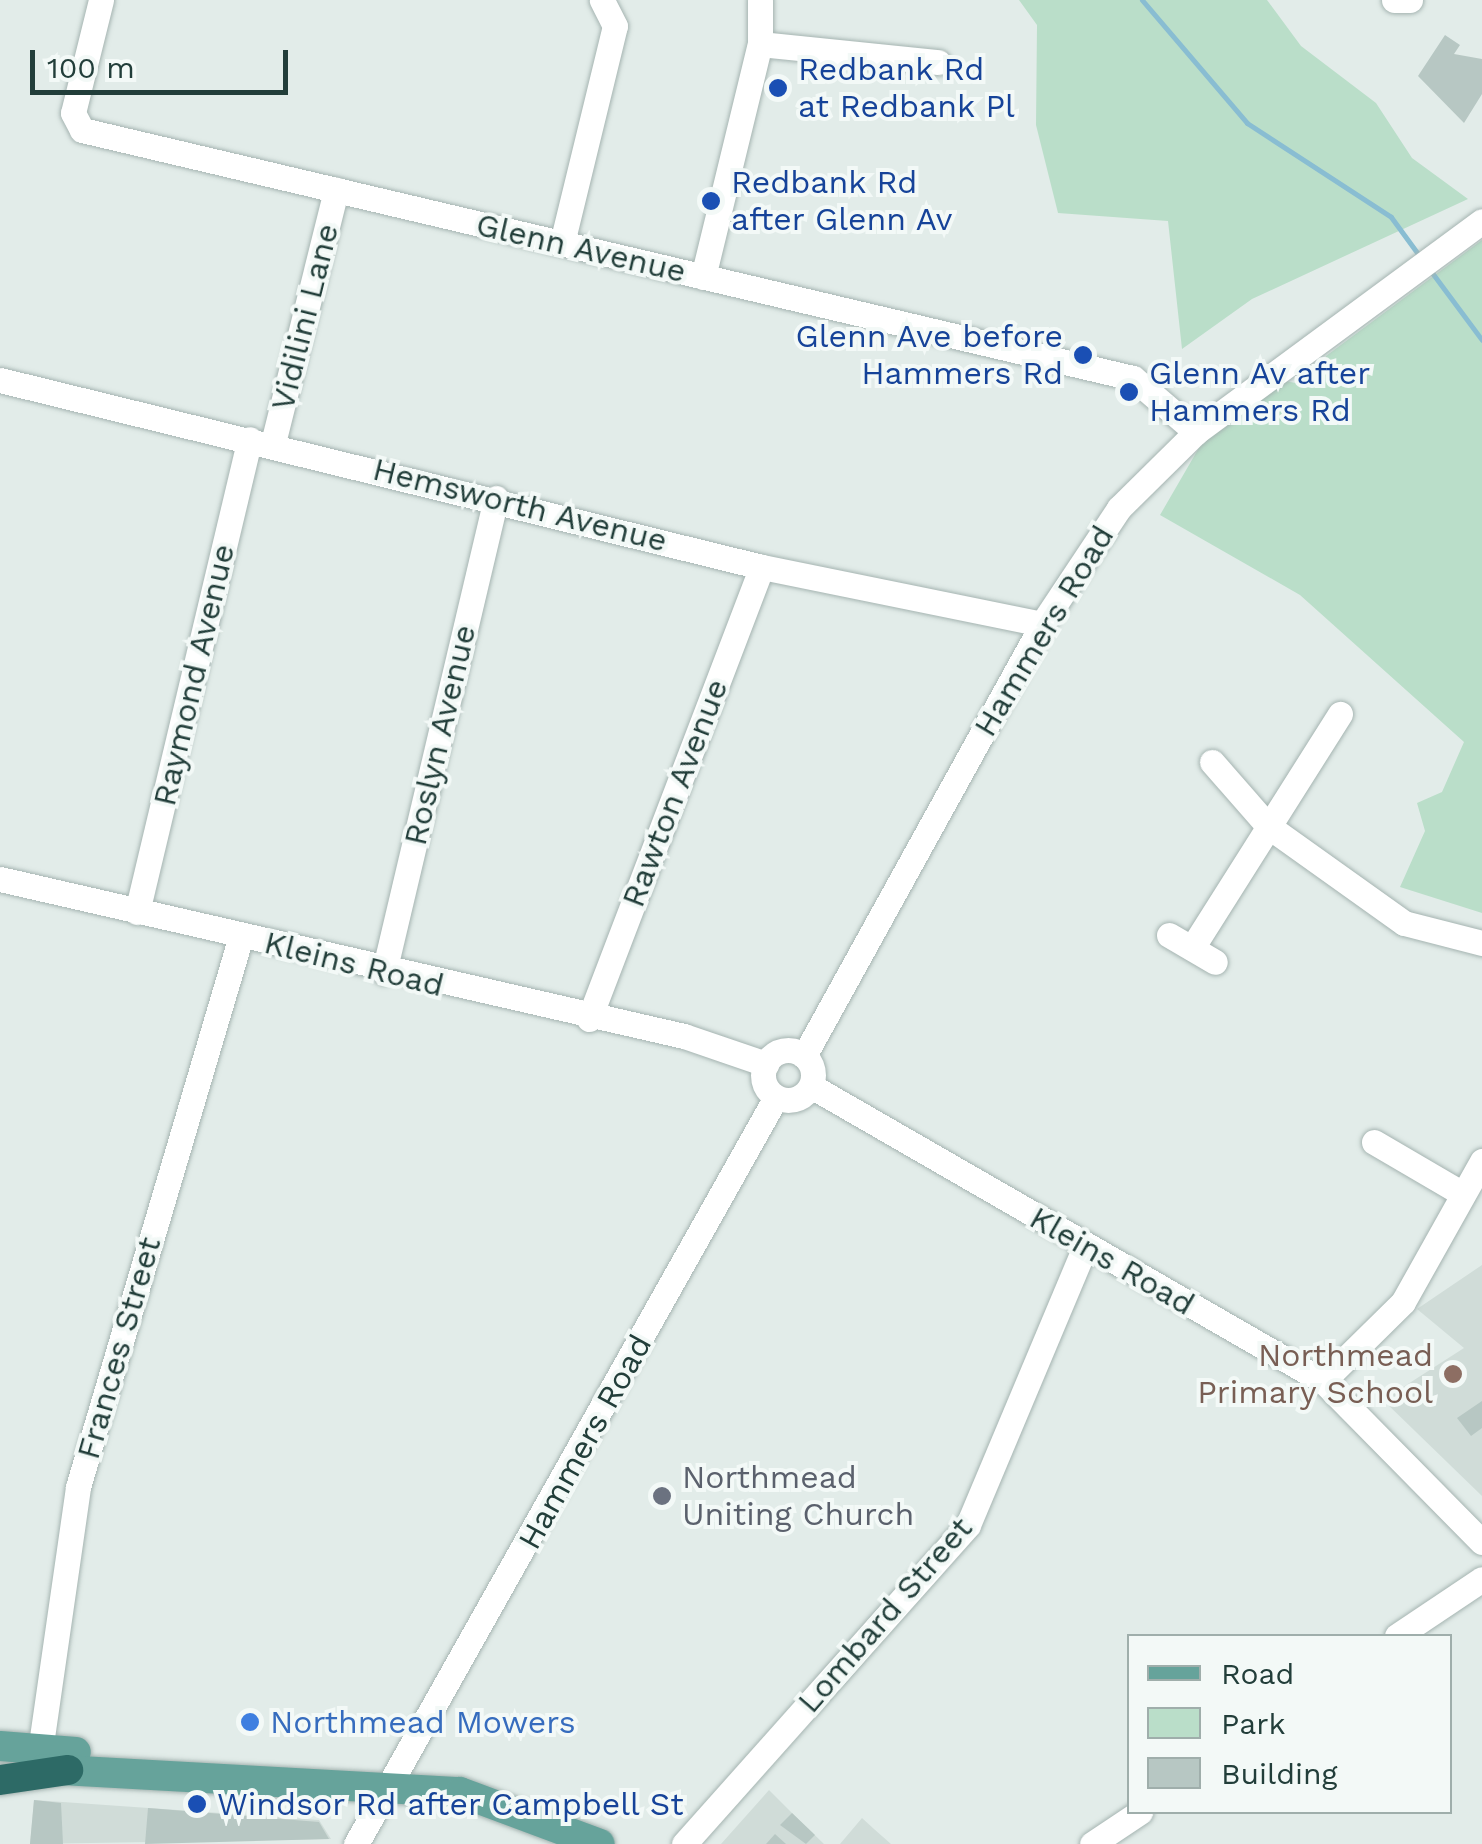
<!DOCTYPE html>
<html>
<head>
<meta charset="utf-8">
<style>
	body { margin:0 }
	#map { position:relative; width:1482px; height:1844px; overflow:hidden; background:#e2ece9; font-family:"Work Sans",sans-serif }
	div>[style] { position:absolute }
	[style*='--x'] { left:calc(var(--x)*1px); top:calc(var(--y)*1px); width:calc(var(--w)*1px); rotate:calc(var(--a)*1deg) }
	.built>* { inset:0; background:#d0dcd8 }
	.green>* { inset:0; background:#badec9 }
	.stream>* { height:5px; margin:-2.5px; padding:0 2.5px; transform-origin:2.5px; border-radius:2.5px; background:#89bdd2 }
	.building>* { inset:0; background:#b7c7c3 }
	.roads { filter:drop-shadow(0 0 2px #a5b4b1) drop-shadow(0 0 2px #a5b4b1) }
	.minor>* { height:25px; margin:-12.5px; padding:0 12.5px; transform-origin:12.5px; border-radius:12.5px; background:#fff }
	.minor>.ring { margin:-12.5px; padding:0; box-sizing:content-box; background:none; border:25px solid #fff; border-radius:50% }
	.major>* { height:30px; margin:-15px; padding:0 15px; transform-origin:15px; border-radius:15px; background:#66a39b }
	.highway>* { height:30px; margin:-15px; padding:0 15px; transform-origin:15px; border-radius:15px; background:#2d6a66 }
	.dots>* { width:28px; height:28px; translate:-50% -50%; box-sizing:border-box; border:5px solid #f3f9f7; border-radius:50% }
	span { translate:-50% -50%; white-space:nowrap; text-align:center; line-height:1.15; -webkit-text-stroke:8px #f3f9f7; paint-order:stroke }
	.transit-label { font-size:32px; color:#164399 }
	.left { translate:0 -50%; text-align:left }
	.right { translate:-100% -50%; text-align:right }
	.street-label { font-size:32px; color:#223e3a }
	.education-label { font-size:32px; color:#785e54 }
	.worship-label { font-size:32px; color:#5b616d }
	.shop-label { font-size:32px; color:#366cbe }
	.legend { position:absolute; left:1127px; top:1634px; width:325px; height:180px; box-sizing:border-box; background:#f3f9f7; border:2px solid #9faeab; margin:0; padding:12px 18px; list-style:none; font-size:30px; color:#223e3a }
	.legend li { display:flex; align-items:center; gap:20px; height:50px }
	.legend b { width:50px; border:2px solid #9faeab }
	.scale { position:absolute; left:30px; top:50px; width:258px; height:45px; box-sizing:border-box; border:5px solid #223e3a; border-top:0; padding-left:12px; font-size:30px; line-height:35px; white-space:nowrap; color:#223e3a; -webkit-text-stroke:8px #f3f9f7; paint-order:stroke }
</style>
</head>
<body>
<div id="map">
	<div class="built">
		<i style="clip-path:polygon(1482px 1265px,1482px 1496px,1383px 1400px,1464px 1348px,1417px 1309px)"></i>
		<i style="clip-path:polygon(769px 1790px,792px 1813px,824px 1844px,721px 1844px)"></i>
		<i style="clip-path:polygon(34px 1800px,319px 1820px,331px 1839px,30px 1844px)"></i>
		<i style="clip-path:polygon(862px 1818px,874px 1829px,891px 1844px,840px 1844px)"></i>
	</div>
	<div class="green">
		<i style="clip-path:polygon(1019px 0,1267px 0,1301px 46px,1376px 103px,1412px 158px,1468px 199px,1252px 299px,1182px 349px,1168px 221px,1058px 213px,1036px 125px,1037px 25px)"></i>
		<i style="clip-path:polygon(1482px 240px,1482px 913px,1400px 887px,1425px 831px,1417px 803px,1442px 792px,1464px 742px,1300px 595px,1160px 515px,1200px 446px,1253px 399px,1285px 381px,1317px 387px,1326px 356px)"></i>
	</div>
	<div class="stream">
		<i style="--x:1142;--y:0;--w:162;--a:49.5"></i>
		<i style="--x:1247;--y:123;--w:172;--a:33.1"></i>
		<i style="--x:1391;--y:217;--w:51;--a:53.8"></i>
		<i style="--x:1430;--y:270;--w:87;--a:53.4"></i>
	</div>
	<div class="building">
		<i style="clip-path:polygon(1445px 35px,1460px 45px,1454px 54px,1482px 59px,1482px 94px,1464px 123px,1418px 76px)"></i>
		<i style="clip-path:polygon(1482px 1401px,1482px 1428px,1471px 1436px,1457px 1418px)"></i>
		<i style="clip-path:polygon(34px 1800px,61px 1803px,63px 1844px,30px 1844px)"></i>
		<i style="clip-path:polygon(148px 1808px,319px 1822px,329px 1839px,145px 1844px)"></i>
		<i style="clip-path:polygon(792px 1813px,815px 1835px,806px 1844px,780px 1825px)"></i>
		<i style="clip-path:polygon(775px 1834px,786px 1844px,766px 1844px)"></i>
	</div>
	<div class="roads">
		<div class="minor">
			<i style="--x:101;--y:0;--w:116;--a:103.9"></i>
			<i style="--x:73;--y:113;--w:19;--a:62"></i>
			<i style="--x:82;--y:130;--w:1080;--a:13.28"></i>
			<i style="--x:1133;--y:378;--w:83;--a:40.6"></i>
			<i style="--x:1394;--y:0;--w:16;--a:0"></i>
			<i style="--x:760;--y:44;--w:179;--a:5.8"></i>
			<i style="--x:562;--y:243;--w:223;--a:-76.3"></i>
			<i style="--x:615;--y:26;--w:29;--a:-117"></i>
			<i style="--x:703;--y:277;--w:240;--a:-76.3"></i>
			<i style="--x:760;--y:44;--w:44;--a:-90"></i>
			<i style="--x:0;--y:380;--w:785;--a:13.79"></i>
			<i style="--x:762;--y:567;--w:286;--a:11.5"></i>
			<i style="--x:273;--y:443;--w:261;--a:-76"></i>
			<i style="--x:1212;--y:762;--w:85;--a:48.8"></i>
			<i style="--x:1268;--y:826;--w:167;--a:35.5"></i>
			<i style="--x:1404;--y:923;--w:81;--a:14.4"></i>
			<i style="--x:0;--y:879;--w:702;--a:12.93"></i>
			<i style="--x:684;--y:1036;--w:87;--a:18.9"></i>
			<i style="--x:137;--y:912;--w:486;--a:-76.6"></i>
			<i style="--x:1169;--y:935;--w:53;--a:30.4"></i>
			<i style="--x:1192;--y:948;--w:277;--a:-57.7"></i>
			<i style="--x:384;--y:972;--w:487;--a:-76.7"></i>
			<i style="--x:589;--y:1019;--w:484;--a:-69.1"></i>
			<i class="ring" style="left:763px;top:1050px;width:25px;height:25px"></i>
			<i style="--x:804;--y:1056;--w:493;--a:-61.1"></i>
			<i style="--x:1042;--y:624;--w:139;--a:-56.4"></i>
			<i style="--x:1119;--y:508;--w:108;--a:-44.6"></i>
			<i style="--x:1196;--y:432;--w:355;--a:-36.4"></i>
			<i style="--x:811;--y:1086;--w:591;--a:29.95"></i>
			<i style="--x:1323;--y:1381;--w:226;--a:45.4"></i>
			<i style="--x:1374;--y:1142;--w:103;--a:30.3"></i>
			<i style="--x:1323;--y:1381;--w:112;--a:-44.6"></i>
			<i style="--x:1403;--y:1302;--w:162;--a:-60.7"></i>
			<i style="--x:1397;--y:1636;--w:102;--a:-33.8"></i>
			<i style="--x:38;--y:1765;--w:281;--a:-81.8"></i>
			<i style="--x:78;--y:1487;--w:575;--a:-73.52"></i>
			<i style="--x:356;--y:1844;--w:857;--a:-60.65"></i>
			<i style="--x:684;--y:1844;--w:427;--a:-48.3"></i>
			<i style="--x:968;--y:1525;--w:303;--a:-67.2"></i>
			<i style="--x:1092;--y:1844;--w:58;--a:-33.7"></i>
		</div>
		<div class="major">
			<i style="--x:0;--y:1746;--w:76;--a:4.5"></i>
			<i style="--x:44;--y:1769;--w:417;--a:3.2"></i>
			<i style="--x:460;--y:1792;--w:149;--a:20.4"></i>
		</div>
		<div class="highway">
			<i style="--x:0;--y:1780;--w:69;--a:-8.4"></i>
		</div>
	</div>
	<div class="dots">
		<i style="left:778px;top:88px;background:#1a4fb4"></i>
		<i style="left:711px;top:201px;background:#1a4fb4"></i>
		<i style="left:1083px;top:355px;background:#1a4fb4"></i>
		<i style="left:1129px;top:392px;background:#1a4fb4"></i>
		<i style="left:1453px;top:1374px;background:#8d6e63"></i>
		<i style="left:662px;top:1496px;background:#6b7280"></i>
		<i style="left:250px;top:1722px;background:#3f7fe0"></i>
		<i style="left:197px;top:1804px;background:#1a4fb4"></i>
	</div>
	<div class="transit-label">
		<span class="left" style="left:798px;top:88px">Redbank Rd<br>at Redbank Pl</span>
		<span class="left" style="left:731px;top:201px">Redbank Rd<br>after Glenn Av</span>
		<span class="right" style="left:1063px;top:355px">Glenn Ave before<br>Hammers Rd</span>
		<span class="left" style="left:1149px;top:392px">Glenn Av after<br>Hammers Rd</span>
		<span class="left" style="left:217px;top:1804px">Windsor Rd after Campbell St</span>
	</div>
	<div class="street-label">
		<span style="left:581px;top:248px;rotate:13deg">Glenn Avenue</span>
		<span style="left:305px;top:317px;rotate:-76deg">Vidilini Lane</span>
		<span style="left:520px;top:505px;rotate:14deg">Hemsworth Avenue</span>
		<span style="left:1044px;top:631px;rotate:-59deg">Hammers Road</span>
		<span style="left:194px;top:675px;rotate:-77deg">Raymond Avenue</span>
		<span style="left:440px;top:735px;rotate:-77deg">Roslyn Avenue</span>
		<span style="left:675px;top:793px;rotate:-69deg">Rawton Avenue</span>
		<span style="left:354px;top:964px;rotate:14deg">Kleins Road</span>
		<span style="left:1112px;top:1261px;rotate:30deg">Kleins Road</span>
		<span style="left:119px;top:1348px;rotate:-74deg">Frances Street</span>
		<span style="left:585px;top:1442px;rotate:-61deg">Hammers Road</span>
		<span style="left:885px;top:1615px;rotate:-49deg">Lombard Street</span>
	</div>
	<div class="education-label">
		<span class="right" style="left:1433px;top:1374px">Northmead<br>Primary School</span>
	</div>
	<div class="worship-label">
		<span class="left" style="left:682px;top:1496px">Northmead<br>Uniting Church</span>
	</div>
	<div class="shop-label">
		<span class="left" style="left:270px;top:1722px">Northmead Mowers</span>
	</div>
	<ul class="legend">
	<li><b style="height:12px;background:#66a39b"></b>Road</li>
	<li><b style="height:28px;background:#badec9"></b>Park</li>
	<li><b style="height:28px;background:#b7c7c3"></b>Building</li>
	</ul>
	<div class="scale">100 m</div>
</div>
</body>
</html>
